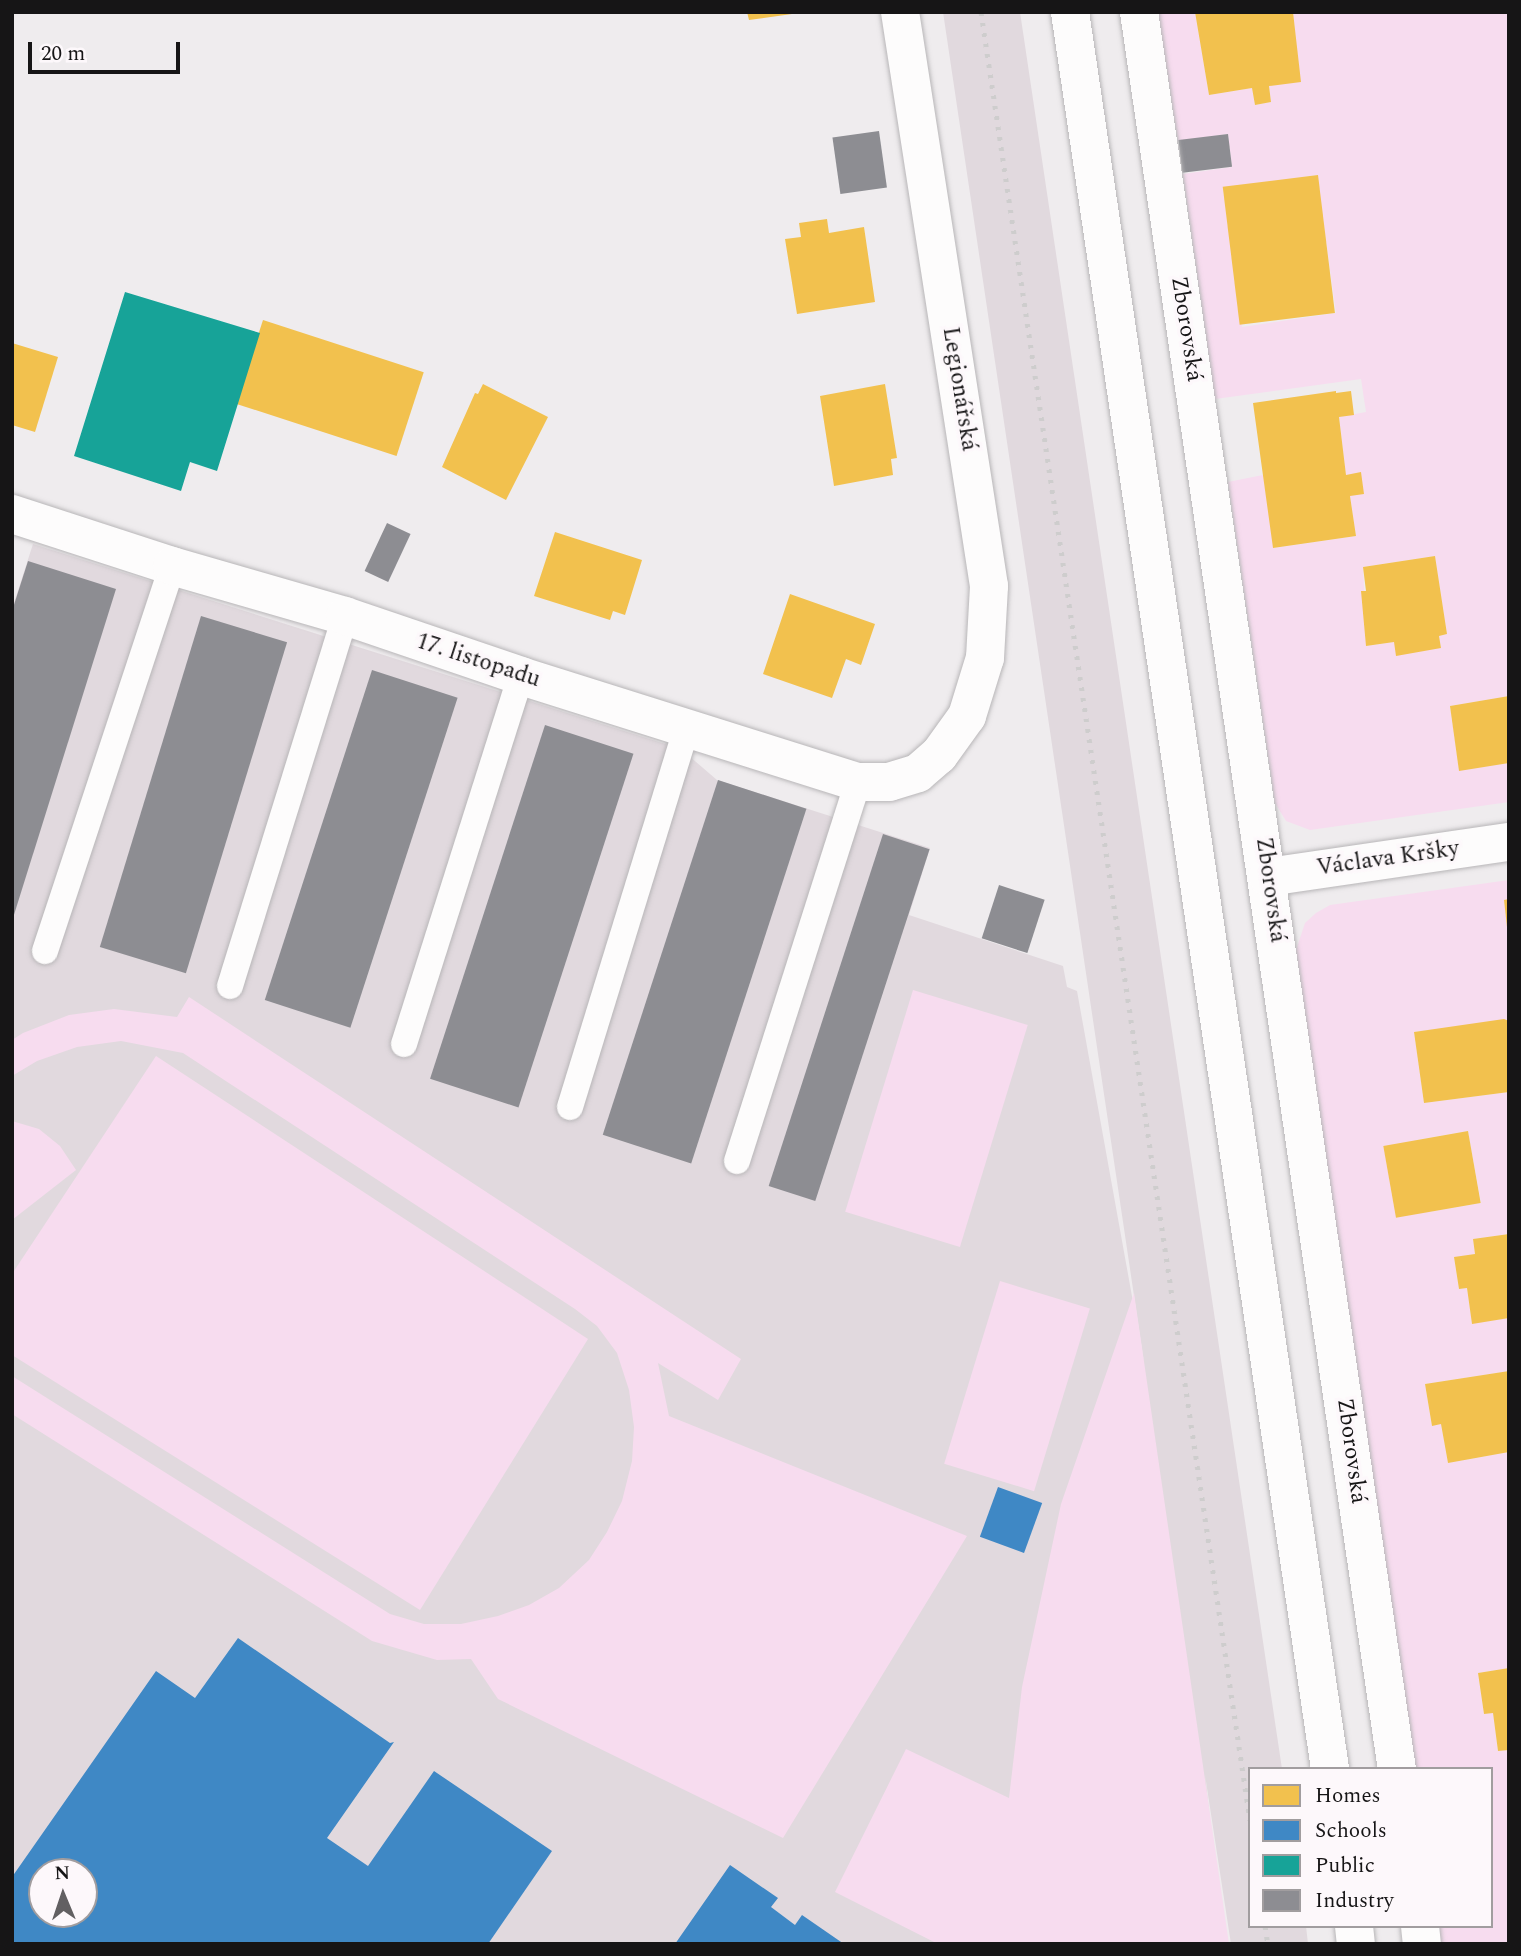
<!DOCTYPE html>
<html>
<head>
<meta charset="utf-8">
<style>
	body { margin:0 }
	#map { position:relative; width:1521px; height:1956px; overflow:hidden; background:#efecee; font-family:Spectral,serif }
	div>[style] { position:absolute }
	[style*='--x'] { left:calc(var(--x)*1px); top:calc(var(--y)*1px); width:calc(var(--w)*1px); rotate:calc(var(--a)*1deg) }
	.built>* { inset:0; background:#e1d9de }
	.green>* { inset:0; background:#f7dcef; transform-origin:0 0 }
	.homes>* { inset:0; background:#f2c14e; transform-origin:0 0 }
	.schools>* { inset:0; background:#3f88c5; transform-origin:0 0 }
	.public>* { inset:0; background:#17a398 }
	.industry>* { inset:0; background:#8d8d92; transform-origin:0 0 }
	.roads { filter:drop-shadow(0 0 2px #b8b6b8) drop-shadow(0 0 2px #b8b6b8) }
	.lane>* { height:26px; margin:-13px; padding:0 13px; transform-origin:13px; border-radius:13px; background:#fdfcfc }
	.street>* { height:38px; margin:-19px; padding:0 19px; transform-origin:19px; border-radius:19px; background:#fdfcfc }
	.primary>* { height:38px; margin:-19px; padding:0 19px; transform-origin:19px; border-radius:19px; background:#fdfcfc }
	.rail>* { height:5px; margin-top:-2.5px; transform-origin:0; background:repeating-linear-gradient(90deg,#cecdcd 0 3.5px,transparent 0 10.5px) }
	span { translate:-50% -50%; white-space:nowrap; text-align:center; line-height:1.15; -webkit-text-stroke:7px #fdf8fb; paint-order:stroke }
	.street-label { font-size:23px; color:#161516 }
	.frame { position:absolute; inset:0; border:14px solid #161516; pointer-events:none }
	.legend { position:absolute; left:1248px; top:1767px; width:245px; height:161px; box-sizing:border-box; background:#fdf8fb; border:2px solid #a19d9f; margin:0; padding:9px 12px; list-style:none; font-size:21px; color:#161516 }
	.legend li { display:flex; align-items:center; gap:14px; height:35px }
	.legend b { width:35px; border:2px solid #a19d9f }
	.north { position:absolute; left:28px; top:1858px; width:70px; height:70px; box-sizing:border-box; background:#fdf8fb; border:2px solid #a19d9f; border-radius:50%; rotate:358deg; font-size:19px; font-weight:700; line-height:28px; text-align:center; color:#161516 }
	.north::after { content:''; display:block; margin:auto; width:24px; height:32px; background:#626062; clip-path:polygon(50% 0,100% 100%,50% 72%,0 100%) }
	.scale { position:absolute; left:28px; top:42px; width:152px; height:32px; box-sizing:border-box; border:4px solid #161516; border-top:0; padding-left:9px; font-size:21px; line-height:24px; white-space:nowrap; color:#161516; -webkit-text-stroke:5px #fdf8fb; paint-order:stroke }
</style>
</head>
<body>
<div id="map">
	<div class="built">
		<i style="clip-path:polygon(evenodd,943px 12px,1020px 12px,1282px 1769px,1250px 1769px,1250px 1926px,1306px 1926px,1308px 1944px,1231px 1944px,1205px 1775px,1224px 1944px,12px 1944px,12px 609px,33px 544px,681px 749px,717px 780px,930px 848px,909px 915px,1063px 966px,1067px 987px,1077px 991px,1144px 1363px,943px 12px,42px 1872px,84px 1872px,84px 1914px,42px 1914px,42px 1872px)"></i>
	</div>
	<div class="green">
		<i style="clip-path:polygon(evenodd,1158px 12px,1195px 12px,1209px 95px,1252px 88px,1255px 105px,1271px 102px,1269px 86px,1300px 81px,1293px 12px,1509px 12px,1509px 696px,1450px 706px,1459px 770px,1509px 763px,1509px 802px,1310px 830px,1286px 821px,1275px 803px,1228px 482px,1263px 475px,1274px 548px,1356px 536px,1350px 496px,1361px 473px,1346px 475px,1339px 417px,1366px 412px,1361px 379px,1215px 399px,1183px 174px,1232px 167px,1228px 134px,1178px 141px,1158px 12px,1317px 175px,1336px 313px,1242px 327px,1223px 189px,1317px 175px,1158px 12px,1435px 556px,1447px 634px,1439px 636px,1441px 648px,1394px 642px,1367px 646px,1363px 567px,1435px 556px)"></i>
		<i style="clip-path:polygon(evenodd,1509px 880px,1509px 899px,1504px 901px,1509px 940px,1509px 1021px,1414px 1032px,1424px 1103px,1509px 1092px,1509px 1234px,1473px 1239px,1475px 1254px,1454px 1258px,1459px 1289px,1467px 1288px,1472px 1323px,1509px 1318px,1509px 1371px,1425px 1384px,1432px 1426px,1441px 1424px,1448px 1463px,1509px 1452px,1509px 1668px,1478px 1673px,1484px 1714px,1493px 1713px,1498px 1751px,1509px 1750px,1509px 1944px,1440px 1944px,1437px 1926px,1491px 1926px,1491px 1769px,1414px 1769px,1296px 950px,1305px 923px,1316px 913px,1330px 905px,1509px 880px,1468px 1131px,1481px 1203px,1429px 1212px,1416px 1140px,1468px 1131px)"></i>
		<i style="left:913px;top:990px;width:120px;height:232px;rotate:17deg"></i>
		<i style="clip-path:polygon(189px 997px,741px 1359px,718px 1400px,658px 1363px,669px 1416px,967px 1536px,783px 1838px,498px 1699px,471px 1659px,437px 1660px,372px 1641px,12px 1414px,12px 1376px,390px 1614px,424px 1624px,461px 1624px,498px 1616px,529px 1605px,559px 1588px,589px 1560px,607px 1532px,622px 1501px,632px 1461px,634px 1427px,629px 1390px,617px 1353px,597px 1326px,575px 1309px,183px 1053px,121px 1041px,77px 1047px,37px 1061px,12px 1076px,12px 1040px,23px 1033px,69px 1015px,114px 1009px,177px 1017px)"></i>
		<i style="clip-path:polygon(156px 1056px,588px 1339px,420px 1610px,12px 1355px,12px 1274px)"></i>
		<i style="clip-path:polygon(12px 1121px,39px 1129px,60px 1146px,76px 1170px,12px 1220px)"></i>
		<i style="left:1000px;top:1281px;width:94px;height:191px;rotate:17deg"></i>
		<i style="clip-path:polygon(1134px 1293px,1229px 1944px,938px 1944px,835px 1892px,906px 1749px,1009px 1798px,1022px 1687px,1061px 1504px)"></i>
	</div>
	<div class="homes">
		<i style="clip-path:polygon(747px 12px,791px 12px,792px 14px,749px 20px)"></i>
		<i style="clip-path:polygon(1195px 12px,1293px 12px,1301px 82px,1269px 86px,1271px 102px,1255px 105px,1252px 88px,1209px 95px)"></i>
		<i style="left:1318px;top:175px;width:139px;height:96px;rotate:83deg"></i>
		<i style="clip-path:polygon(827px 219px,829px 233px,864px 227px,875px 302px,797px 314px,785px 239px,801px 237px,799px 223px)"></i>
		<i style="left:263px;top:320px;width:169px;height:88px;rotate:18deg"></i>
		<i style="clip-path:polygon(12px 343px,58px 357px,35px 432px,12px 425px)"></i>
		<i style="clip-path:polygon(483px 384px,548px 417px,506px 500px,442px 467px,475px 393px,478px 394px)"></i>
		<i style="clip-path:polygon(885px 384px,897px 458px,891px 459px,893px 475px,834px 486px,820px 396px)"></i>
		<i style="clip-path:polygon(1336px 391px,1336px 393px,1351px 391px,1354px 415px,1339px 417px,1346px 475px,1361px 472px,1364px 494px,1350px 496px,1356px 536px,1273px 548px,1253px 403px)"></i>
		<i style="clip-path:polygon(555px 532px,642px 560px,625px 615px,613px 611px,610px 620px,534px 596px)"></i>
		<i style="clip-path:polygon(1435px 556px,1447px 634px,1439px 636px,1441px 648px,1396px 656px,1394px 642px,1366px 646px,1361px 591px,1366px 591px,1363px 567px)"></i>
		<i style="clip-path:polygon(790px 594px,875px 624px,861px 665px,846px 659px,832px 698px,763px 674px)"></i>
		<i style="clip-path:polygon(1509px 696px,1509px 763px,1459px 771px,1450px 706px)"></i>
		<i style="clip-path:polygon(1509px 899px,1509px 927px,1507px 927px,1504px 900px)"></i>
		<i style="clip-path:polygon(1504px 1019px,1509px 1021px,1509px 1092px,1424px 1103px,1414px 1032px)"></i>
		<i style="left:1468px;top:1131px;width:73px;height:86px;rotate:80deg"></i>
		<i style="clip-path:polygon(1509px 1234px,1509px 1318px,1472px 1324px,1467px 1288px,1459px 1289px,1454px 1257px,1475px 1254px,1473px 1239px)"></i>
		<i style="clip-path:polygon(1509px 1371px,1509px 1452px,1448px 1463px,1441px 1424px,1432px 1426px,1425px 1384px)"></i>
		<i style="clip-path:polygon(1509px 1668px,1509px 1750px,1498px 1751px,1493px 1713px,1484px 1714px,1478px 1673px)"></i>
	</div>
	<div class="schools">
		<i style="left:998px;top:1487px;width:47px;height:53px;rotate:20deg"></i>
		<i style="clip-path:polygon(evenodd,238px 1638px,390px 1743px,394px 1742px,327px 1838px,368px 1866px,434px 1771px,552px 1851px,488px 1944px,12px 1944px,12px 1877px,156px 1671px,195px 1698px,238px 1638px,42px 1872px,84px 1872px,84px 1914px,42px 1914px,42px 1872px)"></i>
		<i style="clip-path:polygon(730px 1865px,778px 1898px,771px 1907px,795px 1925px,802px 1915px,844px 1944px,675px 1944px)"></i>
	</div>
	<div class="public">
		<i style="clip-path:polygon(125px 292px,260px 333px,217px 471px,190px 462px,181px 491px,74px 456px)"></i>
	</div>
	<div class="industry">
		<i style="left:879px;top:131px;width:57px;height:47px;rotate:82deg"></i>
		<i style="left:1228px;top:134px;width:33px;height:50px;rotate:83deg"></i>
		<i style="left:387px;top:523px;width:26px;height:53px;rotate:25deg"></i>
		<i style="clip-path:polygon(28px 561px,116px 589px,13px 918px,12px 611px)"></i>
		<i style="left:201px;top:616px;width:90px;height:346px;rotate:17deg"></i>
		<i style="left:372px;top:670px;width:90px;height:347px;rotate:18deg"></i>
		<i style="left:545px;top:725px;width:93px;height:372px;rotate:18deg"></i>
		<i style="left:718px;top:780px;width:93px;height:373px;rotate:18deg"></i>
		<i style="left:883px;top:834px;width:49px;height:370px;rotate:18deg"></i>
		<i style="left:999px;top:885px;width:48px;height:56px;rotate:18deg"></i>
	</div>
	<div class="roads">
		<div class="lane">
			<i style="--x:45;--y:951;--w:405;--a:-71.7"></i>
			<i style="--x:230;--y:986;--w:387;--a:-72.7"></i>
			<i style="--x:404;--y:1044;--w:386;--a:-72.4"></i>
			<i style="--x:570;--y:1107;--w:398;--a:-72.9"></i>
			<i style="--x:737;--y:1161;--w:398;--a:-72.3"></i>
		</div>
		<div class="street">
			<i style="--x:1139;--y:12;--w:1776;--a:81.65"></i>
			<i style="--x:12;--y:514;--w:168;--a:18"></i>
			<i style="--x:172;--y:566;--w:180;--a:16.1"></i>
			<i style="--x:345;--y:616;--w:186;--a:18.8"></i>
			<i style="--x:521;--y:676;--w:353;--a:17.5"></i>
			<i style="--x:858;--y:782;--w:31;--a:0"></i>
			<i style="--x:889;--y:782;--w:30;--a:-17"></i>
			<i style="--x:918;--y:773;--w:28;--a:-41"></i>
			<i style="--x:939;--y:755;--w:48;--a:-54.3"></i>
			<i style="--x:967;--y:716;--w:61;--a:-72.8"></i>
			<i style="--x:985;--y:658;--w:72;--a:-86.8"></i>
			<i style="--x:989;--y:586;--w:581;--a:-98.81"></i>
			<i style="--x:1268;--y:877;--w:244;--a:-8.3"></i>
			<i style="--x:1420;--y:1926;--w:18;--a:84"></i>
		</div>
		<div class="primary">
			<i style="--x:1070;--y:12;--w:1776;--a:81.58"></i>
			<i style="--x:1354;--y:1926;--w:18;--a:84"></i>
		</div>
	</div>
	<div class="rail">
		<i style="--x:981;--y:12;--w:1828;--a:81.54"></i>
		<i style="--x:1265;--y:1926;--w:18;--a:81"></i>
	</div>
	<div class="street-label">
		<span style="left:1186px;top:329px;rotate:81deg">Zborovská</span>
		<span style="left:959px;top:389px;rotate:81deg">Legionářská</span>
		<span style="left:478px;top:661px;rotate:18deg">17. listopadu</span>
		<span style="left:1388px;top:859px;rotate:-8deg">Václava Kršky</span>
		<span style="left:1270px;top:890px;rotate:82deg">Zborovská</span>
		<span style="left:1351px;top:1451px;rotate:82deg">Zborovská</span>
	</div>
	<div class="frame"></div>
	<ul class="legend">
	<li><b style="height:19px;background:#f2c14e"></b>Homes</li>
	<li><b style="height:19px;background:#3f88c5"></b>Schools</li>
	<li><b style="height:19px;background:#17a398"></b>Public</li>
	<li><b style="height:19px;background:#8d8d92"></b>Industry</li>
	</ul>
	<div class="north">N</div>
	<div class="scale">20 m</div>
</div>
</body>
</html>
